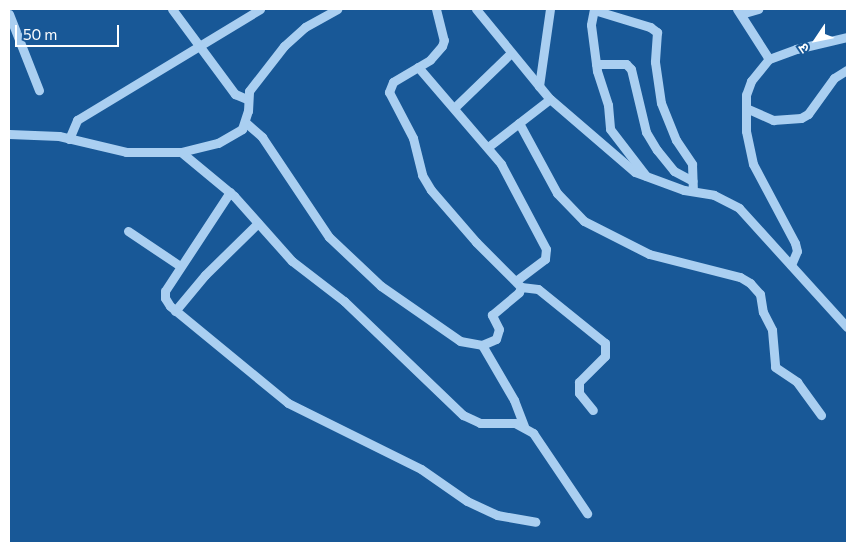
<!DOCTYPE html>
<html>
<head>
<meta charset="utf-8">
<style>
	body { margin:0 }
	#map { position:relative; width:856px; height:552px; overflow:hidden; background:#185897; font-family:Commissioner,"Noto Sans Devanagari",sans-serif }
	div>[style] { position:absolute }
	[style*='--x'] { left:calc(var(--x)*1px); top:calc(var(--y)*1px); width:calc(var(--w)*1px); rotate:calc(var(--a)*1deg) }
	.minor>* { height:9px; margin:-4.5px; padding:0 4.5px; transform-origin:4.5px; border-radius:4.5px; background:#aacff1 }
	span { translate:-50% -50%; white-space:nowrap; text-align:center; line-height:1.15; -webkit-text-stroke:4.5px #185897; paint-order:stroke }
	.frame { position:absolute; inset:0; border:10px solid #fff; pointer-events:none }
	.north { position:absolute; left:791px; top:15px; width:50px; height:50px; -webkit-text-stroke:4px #185897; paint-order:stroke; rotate:236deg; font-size:14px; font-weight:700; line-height:20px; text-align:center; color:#fff }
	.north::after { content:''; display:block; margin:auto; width:18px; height:22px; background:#fff; clip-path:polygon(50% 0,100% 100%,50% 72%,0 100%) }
	.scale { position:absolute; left:15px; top:25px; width:104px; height:22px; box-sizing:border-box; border:2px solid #fff; border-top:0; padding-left:6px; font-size:15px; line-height:18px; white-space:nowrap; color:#fff; -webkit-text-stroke:4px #185897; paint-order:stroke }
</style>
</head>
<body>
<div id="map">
	<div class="minor">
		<i style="--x:172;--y:9;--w:106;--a:53.5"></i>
		<i style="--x:235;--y:94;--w:13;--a:23"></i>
		<i style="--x:436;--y:9;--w:32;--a:76"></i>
		<i style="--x:444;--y:40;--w:6;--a:108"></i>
		<i style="--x:442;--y:46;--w:18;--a:131"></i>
		<i style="--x:430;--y:60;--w:43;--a:149.3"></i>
		<i style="--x:393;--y:82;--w:11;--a:112"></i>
		<i style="--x:389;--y:92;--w:52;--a:62.4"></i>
		<i style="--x:413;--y:138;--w:38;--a:76"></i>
		<i style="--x:422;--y:175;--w:17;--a:59"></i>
		<i style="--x:431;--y:190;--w:69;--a:49.1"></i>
		<i style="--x:476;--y:242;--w:64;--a:45"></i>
		<i style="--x:476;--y:9;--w:99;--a:50.7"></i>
		<i style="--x:550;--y:9;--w:78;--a:98.1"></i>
		<i style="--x:539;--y:86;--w:17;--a:50"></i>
		<i style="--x:550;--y:99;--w:112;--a:40.7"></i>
		<i style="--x:635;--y:172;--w:52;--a:20.2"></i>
		<i style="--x:684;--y:190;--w:30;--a:9"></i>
		<i style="--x:714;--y:195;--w:28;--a:27"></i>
		<i style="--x:739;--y:208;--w:161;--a:47.8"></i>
		<i style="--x:594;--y:9;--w:16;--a:101"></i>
		<i style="--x:591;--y:25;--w:46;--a:82.6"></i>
		<i style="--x:597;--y:71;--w:36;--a:72"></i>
		<i style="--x:608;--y:105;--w:24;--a:85"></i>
		<i style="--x:610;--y:129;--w:59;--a:52.5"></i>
		<i style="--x:737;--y:9;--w:59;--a:57.4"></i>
		<i style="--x:594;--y:10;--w:59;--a:16.9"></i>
		<i style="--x:650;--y:27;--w:9;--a:36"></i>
		<i style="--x:657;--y:32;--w:30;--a:94"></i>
		<i style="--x:655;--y:62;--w:41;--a:81.7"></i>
		<i style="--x:661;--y:103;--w:40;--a:68"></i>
		<i style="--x:676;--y:140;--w:29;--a:56"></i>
		<i style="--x:692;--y:164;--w:27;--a:88"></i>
		<i style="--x:9;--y:14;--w:82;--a:68.5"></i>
		<i style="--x:741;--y:14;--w:18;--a:-16"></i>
		<i style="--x:596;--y:64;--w:30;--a:0"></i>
		<i style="--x:626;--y:64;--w:7;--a:45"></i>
		<i style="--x:631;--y:69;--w:65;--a:76.6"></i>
		<i style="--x:646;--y:132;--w:21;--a:59"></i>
		<i style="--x:657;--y:150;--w:27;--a:51"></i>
		<i style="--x:674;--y:171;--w:21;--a:28"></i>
		<i style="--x:418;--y:67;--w:128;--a:49.4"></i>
		<i style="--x:501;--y:164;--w:96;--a:62.1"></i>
		<i style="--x:546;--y:249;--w:10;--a:96"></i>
		<i style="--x:545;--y:259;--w:36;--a:143"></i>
		<i style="--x:454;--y:108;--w:78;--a:-44"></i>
		<i style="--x:746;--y:108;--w:30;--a:24"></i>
		<i style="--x:773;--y:120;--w:28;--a:-4"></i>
		<i style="--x:801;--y:118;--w:8;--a:-30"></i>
		<i style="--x:808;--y:114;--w:44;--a:-54.2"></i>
		<i style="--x:834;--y:78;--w:15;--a:-32"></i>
		<i style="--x:245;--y:122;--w:23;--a:41"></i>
		<i style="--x:262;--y:137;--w:120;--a:56.2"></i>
		<i style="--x:329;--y:237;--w:71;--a:43.3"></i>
		<i style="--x:381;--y:286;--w:96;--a:34.8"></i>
		<i style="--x:460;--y:341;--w:22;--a:10"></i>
		<i style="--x:482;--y:345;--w:15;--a:-23"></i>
		<i style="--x:496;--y:339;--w:10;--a:-73"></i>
		<i style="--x:499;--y:329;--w:16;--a:-117"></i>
		<i style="--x:492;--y:315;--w:35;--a:-40"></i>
		<i style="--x:519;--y:292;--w:5;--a:-68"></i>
		<i style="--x:519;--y:123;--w:80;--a:61.5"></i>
		<i style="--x:557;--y:193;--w:39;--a:46"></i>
		<i style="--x:584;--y:221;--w:73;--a:26.9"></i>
		<i style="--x:649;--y:254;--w:94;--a:14.2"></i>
		<i style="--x:740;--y:277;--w:12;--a:31"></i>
		<i style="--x:750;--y:283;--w:15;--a:48"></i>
		<i style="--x:760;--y:294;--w:18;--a:81"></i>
		<i style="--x:763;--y:312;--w:20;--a:63"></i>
		<i style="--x:772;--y:330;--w:37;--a:85"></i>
		<i style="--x:775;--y:367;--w:27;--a:34"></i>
		<i style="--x:797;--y:382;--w:41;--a:54"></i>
		<i style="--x:9;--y:134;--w:50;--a:2.3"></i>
		<i style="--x:59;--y:136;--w:69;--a:13.4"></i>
		<i style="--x:126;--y:152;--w:55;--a:0"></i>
		<i style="--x:181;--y:152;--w:38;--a:-14"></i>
		<i style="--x:218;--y:143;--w:28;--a:-30"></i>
		<i style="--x:242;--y:129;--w:19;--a:-72"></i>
		<i style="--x:248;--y:111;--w:20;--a:-87"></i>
		<i style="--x:249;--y:91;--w:57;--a:-52.1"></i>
		<i style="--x:284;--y:46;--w:28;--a:-42"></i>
		<i style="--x:305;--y:27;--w:37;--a:-29"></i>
		<i style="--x:69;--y:139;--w:21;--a:-67"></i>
		<i style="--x:77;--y:120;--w:214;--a:-31.2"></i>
		<i style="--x:488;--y:147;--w:78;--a:-37.7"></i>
		<i style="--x:181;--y:152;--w:69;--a:39.7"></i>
		<i style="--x:234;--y:196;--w:87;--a:48.3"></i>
		<i style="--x:292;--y:261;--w:66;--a:37.6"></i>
		<i style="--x:344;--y:301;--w:165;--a:43.8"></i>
		<i style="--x:463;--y:415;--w:19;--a:25"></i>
		<i style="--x:480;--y:423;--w:35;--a:0"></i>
		<i style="--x:515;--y:423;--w:21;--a:29"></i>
		<i style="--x:533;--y:433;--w:97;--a:56"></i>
		<i style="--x:230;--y:192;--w:118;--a:123.3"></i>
		<i style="--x:165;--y:291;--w:7;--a:90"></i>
		<i style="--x:165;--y:298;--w:9;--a:58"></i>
		<i style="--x:170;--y:306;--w:153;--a:39.4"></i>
		<i style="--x:288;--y:403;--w:148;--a:26.4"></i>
		<i style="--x:421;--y:469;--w:56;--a:34.8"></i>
		<i style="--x:467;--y:501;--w:33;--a:25"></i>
		<i style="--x:497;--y:515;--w:39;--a:10"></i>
		<i style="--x:128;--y:231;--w:63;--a:33.9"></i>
		<i style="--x:791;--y:265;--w:15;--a:-67"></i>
		<i style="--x:797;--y:251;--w:8;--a:-104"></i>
		<i style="--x:795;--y:243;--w:89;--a:-118"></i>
		<i style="--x:753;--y:164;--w:34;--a:-102"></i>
		<i style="--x:746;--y:131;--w:36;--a:-90"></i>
		<i style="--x:746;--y:95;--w:15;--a:-70"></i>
		<i style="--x:751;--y:81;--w:28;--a:-51"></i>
		<i style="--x:769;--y:59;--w:29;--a:-20"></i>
		<i style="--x:796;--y:49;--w:52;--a:-13.2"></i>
		<i style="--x:521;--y:287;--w:17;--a:7"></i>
		<i style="--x:538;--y:289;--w:86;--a:38.9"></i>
		<i style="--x:605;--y:343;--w:13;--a:90"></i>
		<i style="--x:605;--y:356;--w:37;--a:135"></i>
		<i style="--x:579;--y:382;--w:11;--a:90"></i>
		<i style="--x:579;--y:393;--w:22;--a:51"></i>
		<i style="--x:175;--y:311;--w:47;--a:-50.2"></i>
		<i style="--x:205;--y:275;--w:74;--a:-44.5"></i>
		<i style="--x:482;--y:345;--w:64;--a:59.8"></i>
		<i style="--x:514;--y:400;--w:28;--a:69"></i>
	</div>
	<div class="frame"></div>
	<div class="north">उ</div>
	<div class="scale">50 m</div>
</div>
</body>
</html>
